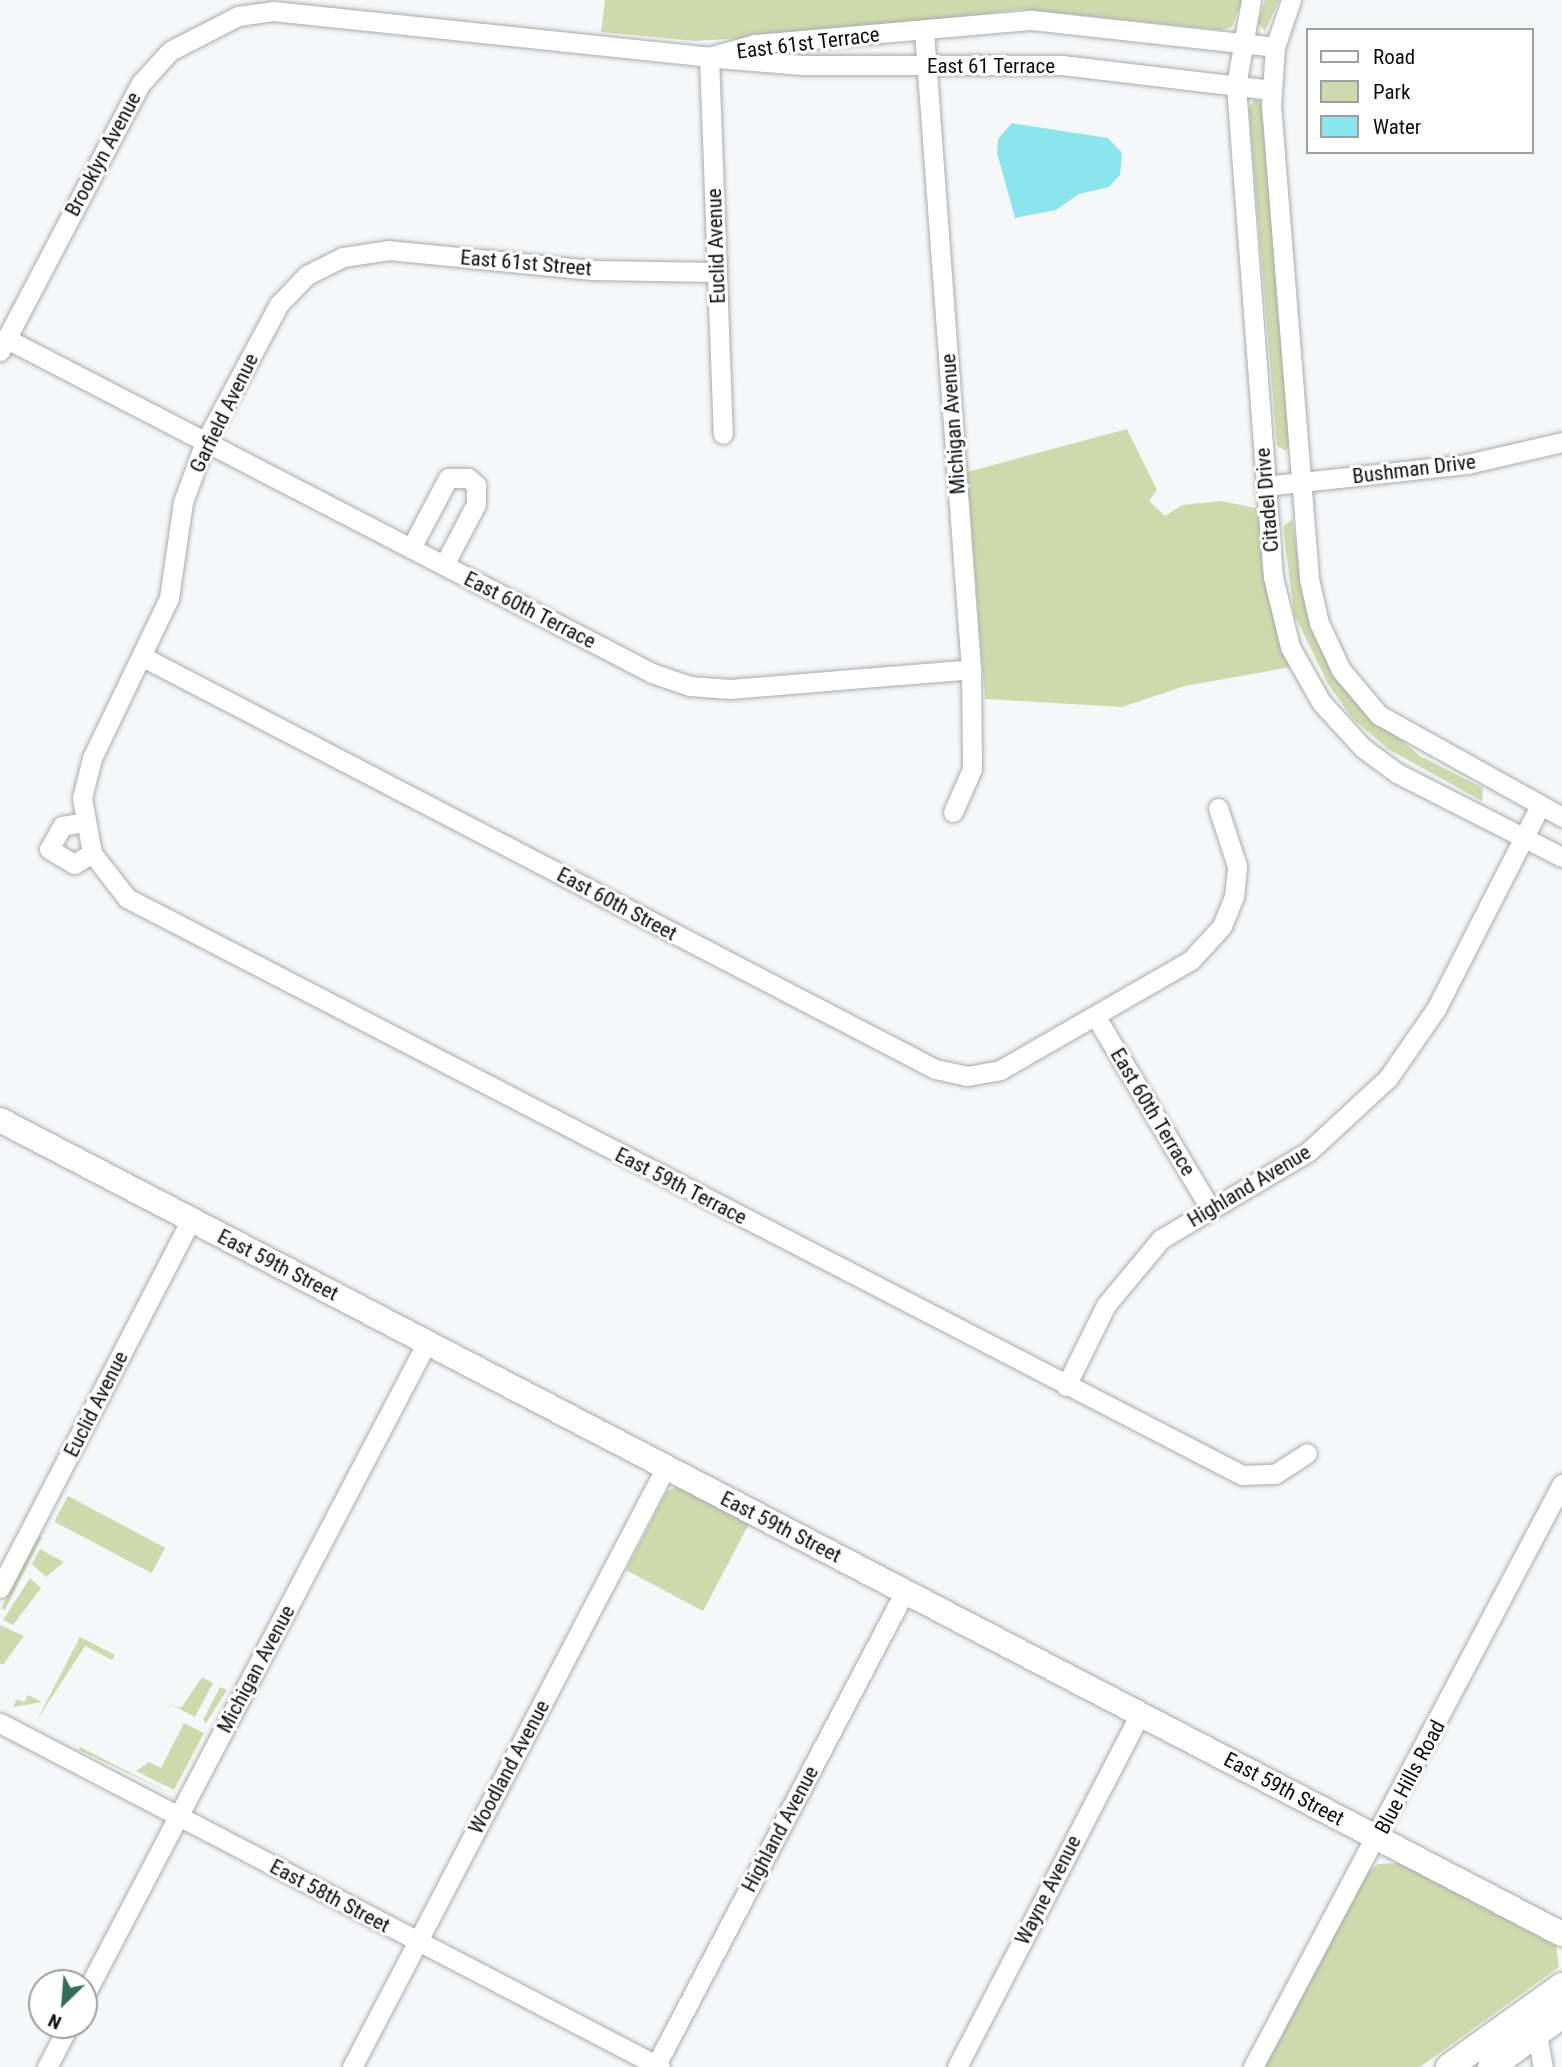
<!DOCTYPE html>
<html>
<head>
<meta charset="utf-8">
<style>
	body { margin:0 }
	#map { position:relative; width:1562px; height:2067px; overflow:hidden; background:#f6f7f9; font-family:"Roboto Condensed",sans-serif }
	div>[style] { position:absolute }
	[style*='--x'] { left:calc(var(--x)*1px); top:calc(var(--y)*1px); width:calc(var(--w)*1px); rotate:calc(var(--a)*1deg) }
	.green>* { inset:0; background:#cfdaac; transform-origin:0 0 }
	.water>* { inset:0; background:#8be5ed }
	.roads { filter:drop-shadow(0 0 2px #aaabac) drop-shadow(0 0 2px #aaabac) }
	.minor>* { height:19px; margin:-9.5px; padding:0 9.5px; transform-origin:9.5px; border-radius:9.5px; background:#fff }
	.tertiary>* { height:24px; margin:-12px; padding:0 12px; transform-origin:12px; border-radius:12px; background:#fff }
	.secondary>* { height:26px; margin:-13px; padding:0 13px; transform-origin:13px; border-radius:13px; background:#fff }
	span { translate:-50% -50%; white-space:nowrap; text-align:center; line-height:1.15; -webkit-text-stroke:6px #fff; paint-order:stroke }
	.street-label { font-size:21px; color:#0d0e0e }
	.legend { position:absolute; left:1306px; top:28px; width:228px; height:126px; box-sizing:border-box; background:#fff; border:2px solid #9e9f9f; margin:0; padding:9px 12px; list-style:none; font-size:21px; color:#0d0e0e }
	.legend li { display:flex; align-items:center; gap:14px; height:35px }
	.legend b { width:35px; border:2px solid #9e9f9f }
	.north { position:absolute; left:28px; top:1969px; width:70px; height:70px; box-sizing:border-box; background:#fff; border:2px solid #9e9f9f; border-radius:50%; rotate:205deg; font-size:19px; font-weight:700; line-height:28px; text-align:center; color:#0d0e0e }
	.north::after { content:''; display:block; margin:auto; width:24px; height:32px; background:#336e58; clip-path:polygon(50% 0,100% 100%,50% 72%,0 100%) }
</style>
</head>
<body>
<div id="map">
	<div class="green">
		<i style="clip-path:polygon(605px 0,1242px 0,1232px 27px,1221px 30px,1021px 9px,853px 31px,695px 41px,601px 32px)"></i>
		<i style="clip-path:polygon(1265px 0,1279px 0,1265px 31px,1258px 23px)"></i>
		<i style="clip-path:polygon(1255px 98px,1262px 105px,1290px 442px,1286px 451px,1277px 446px,1249px 108px)"></i>
		<i style="clip-path:polygon(1127px 429px,1157px 490px,1149px 501px,1165px 516px,1182px 505px,1221px 501px,1256px 508px,1291px 667px,1185px 686px,1122px 707px,985px 699px,967px 472px)"></i>
		<i style="clip-path:polygon(1292px 519px,1302px 587px,1363px 708px,1420px 756px,1483px 788px,1482px 801px,1388px 749px,1352px 718px,1328px 684px,1294px 614px,1283px 527px)"></i>
		<i style="clip-path:polygon(677px 1487px,749px 1524px,703px 1611px,626px 1570px,667px 1491px)"></i>
		<i style="left:68px;top:1496px;width:110px;height:29px;rotate:28deg"></i>
		<i style="left:38px;top:1536px;width:4px;height:81px;rotate:27deg"></i>
		<i style="clip-path:polygon(40px 1549px,64px 1562px,46px 1577px,32px 1564px)"></i>
		<i style="clip-path:polygon(30px 1578px,41px 1588px,13px 1625px,3px 1620px)"></i>
		<i style="clip-path:polygon(0 1625px,24px 1636px,3px 1665px,0 1663px)"></i>
		<i style="clip-path:polygon(80px 1637px,115px 1655px,112px 1660px,85px 1646px,37px 1720px)"></i>
		<i style="clip-path:polygon(202px 1677px,213px 1683px,195px 1717px,170px 1704px,181px 1708px)"></i>
		<i style="clip-path:polygon(220px 1687px,227px 1690px,206px 1723px,203px 1720px)"></i>
		<i style="clip-path:polygon(28px 1695px,42px 1702px,13px 1707px,17px 1699px,24px 1702px)"></i>
		<i style="clip-path:polygon(184px 1723px,204px 1733px,174px 1790px,136px 1771px,149px 1762px,161px 1768px)"></i>
		<i style="clip-path:polygon(80px 1747px,172px 1794px,79px 1750px)"></i>
		<i style="clip-path:polygon(1399px 1863px,1556px 1946px,1559px 1967px,1420px 2067px,1264px 2067px,1363px 1876px,1378px 1864px)"></i>
	</div>
	<div class="water">
		<i style="clip-path:polygon(1012px 123px,1108px 138px,1122px 153px,1120px 175px,1109px 187px,1079px 194px,1056px 210px,1015px 218px,997px 153px,998px 139px)"></i>
	</div>
	<div class="roads">
		<div class="minor">
			<i style="--x:1251;--y:0;--w:87;--a:99.9"></i>
			<i style="--x:1236;--y:86;--w:492;--a:85.7"></i>
			<i style="--x:1273;--y:577;--w:72;--a:76.3"></i>
			<i style="--x:1290;--y:647;--w:63;--a:60.6"></i>
			<i style="--x:1321;--y:702;--w:62;--a:47.6"></i>
			<i style="--x:1363;--y:748;--w:42;--a:36.3"></i>
			<i style="--x:1397;--y:773;--w:185;--a:27"></i>
			<i style="--x:1291;--y:0;--w:50;--a:108.8"></i>
			<i style="--x:1275;--y:47;--w:58;--a:93.9"></i>
			<i style="--x:1271;--y:105;--w:476;--a:85.4"></i>
			<i style="--x:1309;--y:579;--w:45;--a:77.2"></i>
			<i style="--x:1319;--y:623;--w:52;--a:64.9"></i>
			<i style="--x:1341;--y:670;--w:59;--a:49.8"></i>
			<i style="--x:1379;--y:715;--w:210;--a:29.1"></i>
			<i style="--x:924;--y:31;--w:640;--a:85.79"></i>
			<i style="--x:971;--y:669;--w:100;--a:89.4"></i>
			<i style="--x:972;--y:769;--w:47;--a:113.8"></i>
			<i style="--x:709;--y:57;--w:377;--a:87.9"></i>
			<i style="--x:717;--y:58;--w:86;--a:4.7"></i>
			<i style="--x:803;--y:65;--w:259;--a:0"></i>
			<i style="--x:1062;--y:65;--w:211;--a:6.8"></i>
			<i style="--x:717;--y:272;--w:125;--a:-179.1"></i>
			<i style="--x:592;--y:270;--w:204;--a:-174.4"></i>
			<i style="--x:389;--y:250;--w:47;--a:171.3"></i>
			<i style="--x:343;--y:257;--w:40;--a:153.4"></i>
			<i style="--x:307;--y:275;--w:40;--a:134"></i>
			<i style="--x:279;--y:304;--w:157;--a:118.2"></i>
			<i style="--x:205;--y:442;--w:64;--a:110.1"></i>
			<i style="--x:183;--y:502;--w:97;--a:98.3"></i>
			<i style="--x:169;--y:598;--w:178;--a:115.7"></i>
			<i style="--x:92;--y:758;--w:41;--a:104"></i>
			<i style="--x:82;--y:798;--w:56;--a:79.7"></i>
			<i style="--x:92;--y:853;--w:57;--a:52.1"></i>
			<i style="--x:127;--y:898;--w:1255;--a:27.36"></i>
			<i style="--x:1242;--y:1475;--w:33;--a:-2"></i>
			<i style="--x:1275;--y:1474;--w:38;--a:-33"></i>
			<i style="--x:5;--y:338;--w:729;--a:27.37"></i>
			<i style="--x:652;--y:673;--w:40;--a:18.9"></i>
			<i style="--x:690;--y:686;--w:40;--a:4.3"></i>
			<i style="--x:730;--y:689;--w:242;--a:-4.7"></i>
			<i style="--x:0;--y:351;--w:303;--a:-62.3"></i>
			<i style="--x:141;--y:83;--w:43;--a:-47.8"></i>
			<i style="--x:170;--y:51;--w:76;--a:-27.2"></i>
			<i style="--x:238;--y:16;--w:35;--a:-8"></i>
			<i style="--x:273;--y:11;--w:438;--a:6"></i>
			<i style="--x:709;--y:57;--w:48;--a:-15.8"></i>
			<i style="--x:755;--y:44;--w:278;--a:-5"></i>
			<i style="--x:1032;--y:20;--w:244;--a:6.3"></i>
			<i style="--x:1265;--y:486;--w:203;--a:-6.2"></i>
			<i style="--x:1467;--y:464;--w:98;--a:-13"></i>
			<i style="--x:411;--y:548;--w:79;--a:-62.1"></i>
			<i style="--x:448;--y:478;--w:20;--a:0"></i>
			<i style="--x:468;--y:478;--w:11;--a:41"></i>
			<i style="--x:476;--y:485;--w:19;--a:90"></i>
			<i style="--x:476;--y:504;--w:69;--a:117.7"></i>
			<i style="--x:143;--y:657;--w:893;--a:27.48"></i>
			<i style="--x:935;--y:1069;--w:33;--a:12"></i>
			<i style="--x:967;--y:1076;--w:34;--a:-10"></i>
			<i style="--x:1000;--y:1070;--w:220;--a:-29.9"></i>
			<i style="--x:1191;--y:960;--w:46;--a:-47.6"></i>
			<i style="--x:1222;--y:926;--w:31;--a:-68"></i>
			<i style="--x:1234;--y:897;--w:31;--a:-84"></i>
			<i style="--x:1237;--y:866;--w:61;--a:-108.1"></i>
			<i style="--x:84;--y:822;--w:22;--a:170"></i>
			<i style="--x:62;--y:826;--w:26;--a:119"></i>
			<i style="--x:49;--y:849;--w:29;--a:31"></i>
			<i style="--x:74;--y:864;--w:21;--a:-31"></i>
			<i style="--x:1096;--y:1017;--w:222;--a:59.2"></i>
			<i style="--x:1066;--y:1386;--w:90;--a:-63.7"></i>
			<i style="--x:1106;--y:1305;--w:86;--a:-50.2"></i>
			<i style="--x:1161;--y:1239;--w:172;--a:-30.7"></i>
			<i style="--x:1309;--y:1151;--w:108;--a:-42.7"></i>
			<i style="--x:1388;--y:1078;--w:84;--a:-55.2"></i>
			<i style="--x:1436;--y:1009;--w:228;--a:-62.9"></i>
			<i style="--x:0;--y:1588;--w:415;--a:-62.6"></i>
			<i style="--x:0;--y:1723;--w:744;--a:27.53"></i>
			<i style="--x:84;--y:1996;--w:738;--a:-62.32"></i>
			<i style="--x:1537;--y:2034;--w:34;--a:80"></i>
			<i style="--x:47;--y:2067;--w:47;--a:-62.4"></i>
			<i style="--x:352;--y:2067;--w:677;--a:-62.38"></i>
			<i style="--x:655;--y:2067;--w:538;--a:-62.29"></i>
			<i style="--x:957;--y:2067;--w:398;--a:-62.6"></i>
			<i style="--x:1253;--y:2067;--w:660;--a:-62.08"></i>
		</div>
		<div class="tertiary">
			<i style="--x:0;--y:1120;--w:1761;--a:27.53"></i>
		</div>
		<div class="secondary">
			<i style="--x:1449;--y:2067;--w:139;--a:-35.6"></i>
			<i style="--x:1491;--y:2067;--w:88;--a:-36.2"></i>
		</div>
	</div>
	<div class="street-label">
		<span style="left:808px;top:43px;rotate:-7deg">East 61st Terrace</span>
		<span style="left:991px;top:66px">East 61 Terrace</span>
		<span style="left:103px;top:154px;rotate:-62deg">Brooklyn Avenue</span>
		<span style="left:716px;top:246px;rotate:-92deg">Euclid Avenue</span>
		<span style="left:526px;top:263px;rotate:5deg">East 61st Street</span>
		<span style="left:224px;top:413px;rotate:-64deg">Garfield Avenue</span>
		<span style="left:953px;top:424px;rotate:-94deg">Michigan Avenue</span>
		<span style="left:1414px;top:469px;rotate:-7deg">Bushman Drive</span>
		<span style="left:1267px;top:500px;rotate:-95deg">Citadel Drive</span>
		<span style="left:530px;top:610px;rotate:27deg">East 60th Terrace</span>
		<span style="left:617px;top:904px;rotate:28deg">East 60th Street</span>
		<span style="left:1153px;top:1112px;rotate:59deg">East 60th Terrace</span>
		<span style="left:681px;top:1186px;rotate:27deg">East 59th Terrace</span>
		<span style="left:1249px;top:1186px;rotate:-31deg">Highland Avenue</span>
		<span style="left:278px;top:1265px;rotate:27deg">East 59th Street</span>
		<span style="left:96px;top:1404px;rotate:-63deg">Euclid Avenue</span>
		<span style="left:781px;top:1527px;rotate:27deg">East 59th Street</span>
		<span style="left:256px;top:1669px;rotate:-62deg">Michigan Avenue</span>
		<span style="left:509px;top:1767px;rotate:-62deg">Woodland Avenue</span>
		<span style="left:1410px;top:1777px;rotate:-62deg">Blue Hills Road</span>
		<span style="left:1284px;top:1789px;rotate:28deg">East 59th Street</span>
		<span style="left:780px;top:1829px;rotate:-62deg">Highland Avenue</span>
		<span style="left:1048px;top:1890px;rotate:-63deg">Wayne Avenue</span>
		<span style="left:330px;top:1896px;rotate:28deg">East 58th Street</span>
	</div>
	<ul class="legend">
	<li><b style="height:9px;background:#fff"></b>Road</li>
	<li><b style="height:19px;background:#cfdaac"></b>Park</li>
	<li><b style="height:19px;background:#8be5ed"></b>Water</li>
	</ul>
	<div class="north">N</div>
</div>
</body>
</html>
